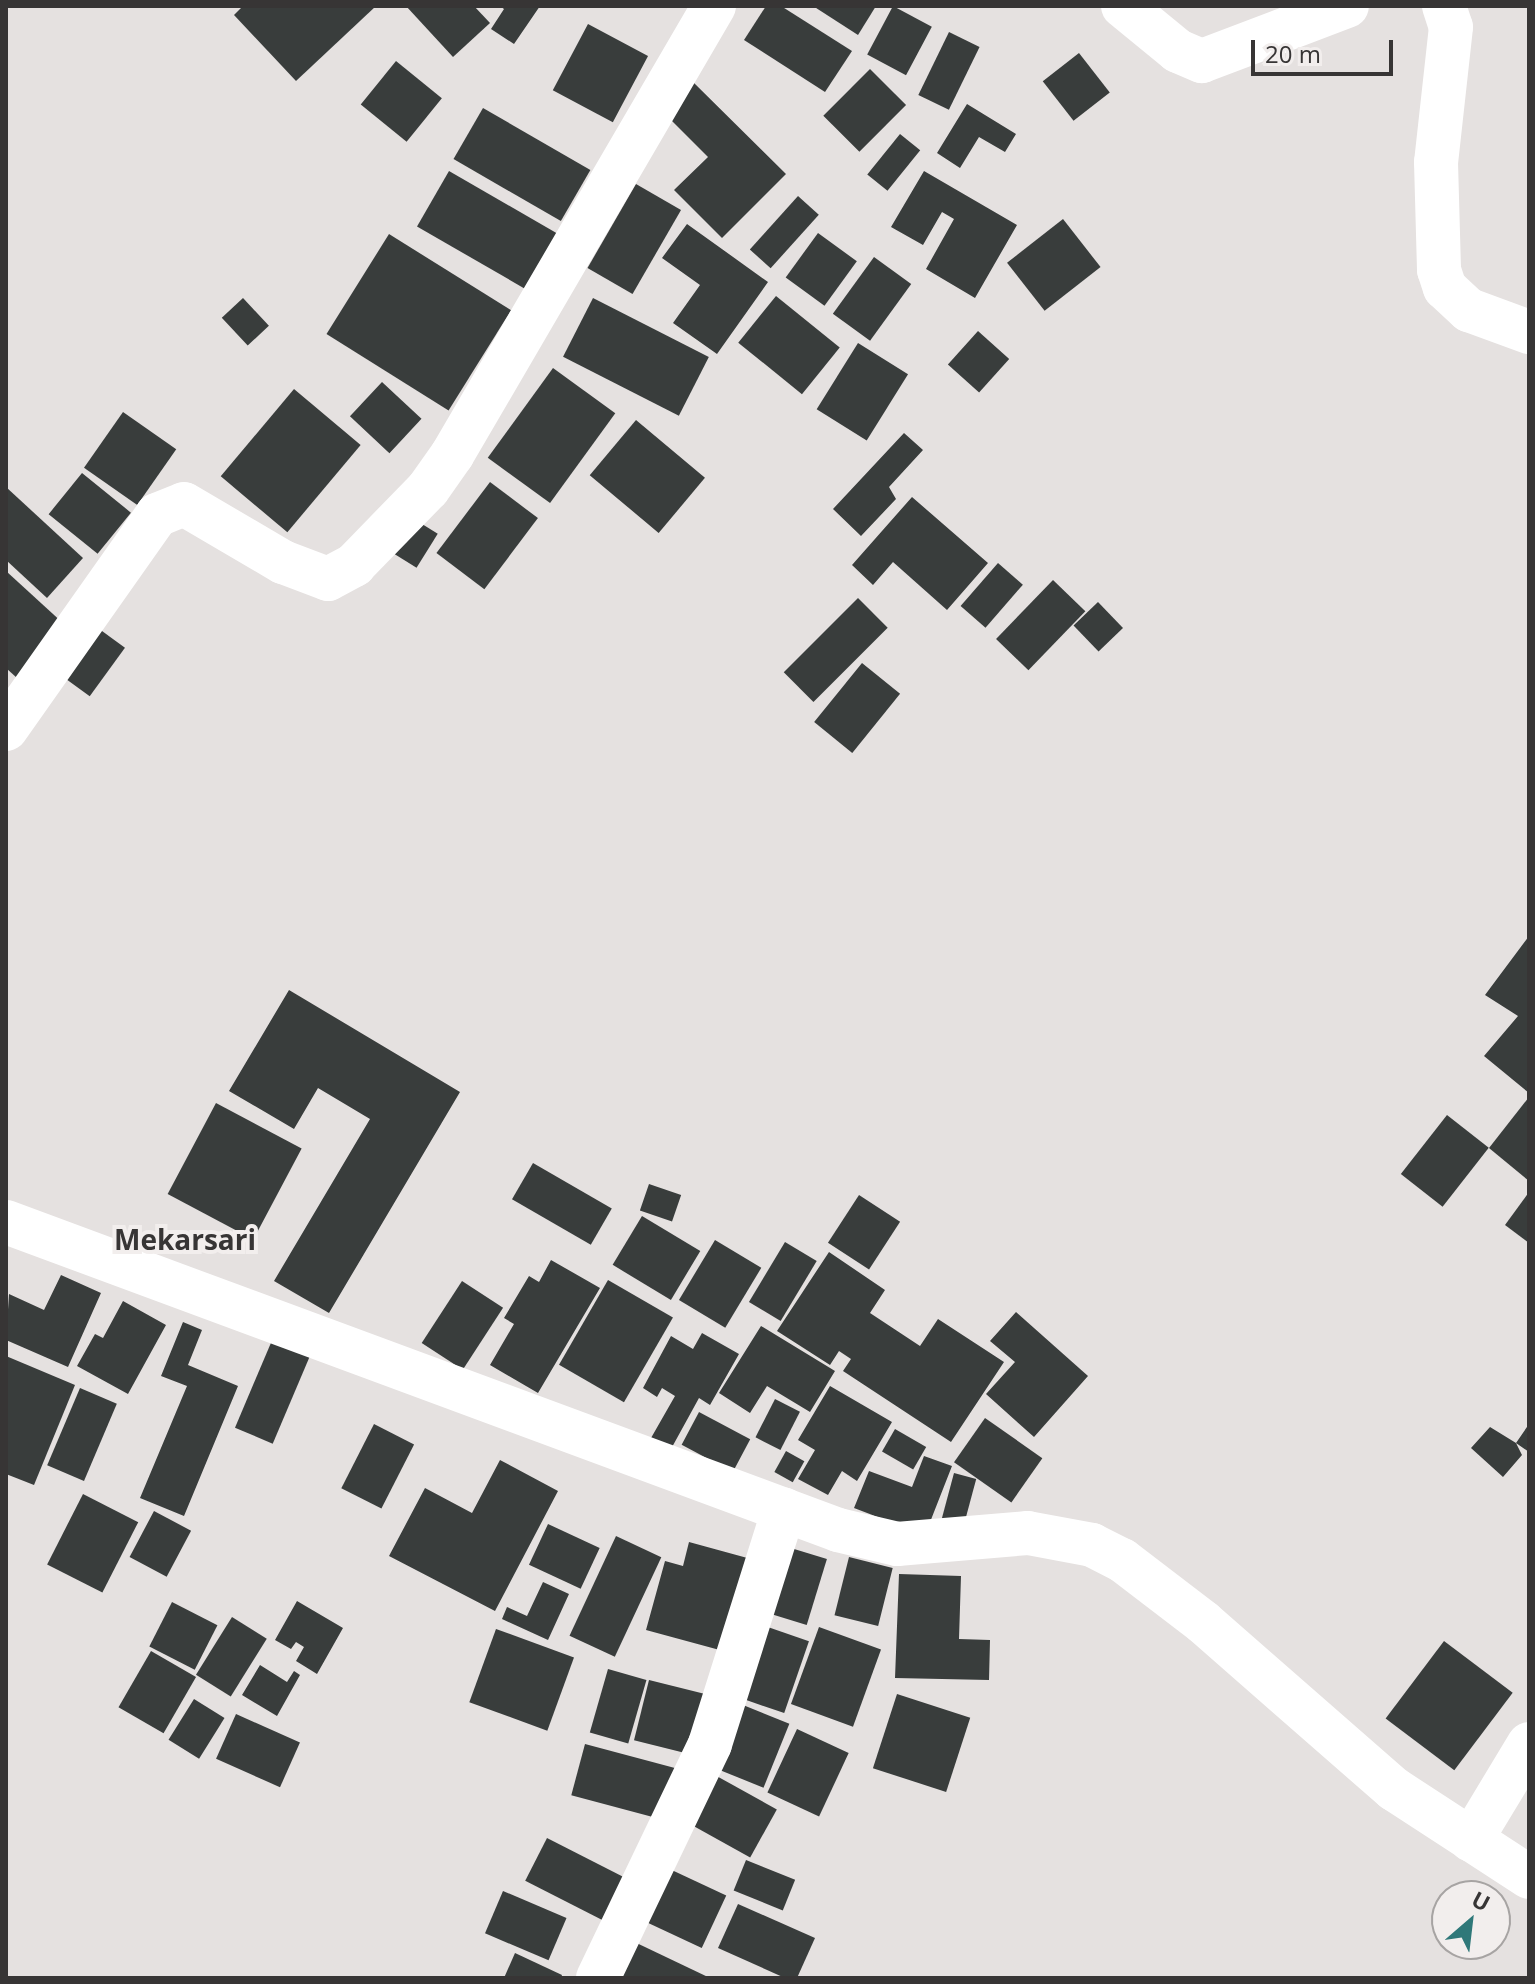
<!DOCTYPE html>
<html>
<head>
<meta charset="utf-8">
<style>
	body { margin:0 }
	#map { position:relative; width:1535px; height:1984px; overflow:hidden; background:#e5e1e0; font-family:"Open Sans",sans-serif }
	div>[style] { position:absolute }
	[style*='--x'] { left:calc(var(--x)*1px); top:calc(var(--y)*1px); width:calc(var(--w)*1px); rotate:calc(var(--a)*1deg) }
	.building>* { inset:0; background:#393d3c; transform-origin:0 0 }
	.minor>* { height:44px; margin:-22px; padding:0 22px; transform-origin:22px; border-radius:22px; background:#fff }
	span { translate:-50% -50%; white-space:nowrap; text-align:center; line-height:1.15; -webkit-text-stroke:8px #f2eeed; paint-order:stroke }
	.quarter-label { font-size:28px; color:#373535; font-weight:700 }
	.frame { position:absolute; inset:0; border:8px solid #373535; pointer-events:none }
	.north { position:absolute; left:1431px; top:1880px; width:80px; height:80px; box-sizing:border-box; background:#f2eeed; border:2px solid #a7a4a3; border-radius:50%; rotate:28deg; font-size:22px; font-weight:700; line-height:32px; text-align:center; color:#373535 }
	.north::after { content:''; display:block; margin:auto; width:28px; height:36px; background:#2f7879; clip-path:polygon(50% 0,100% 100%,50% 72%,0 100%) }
	.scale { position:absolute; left:1251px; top:40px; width:142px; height:36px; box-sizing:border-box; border:4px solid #373535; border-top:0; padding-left:10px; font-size:24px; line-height:28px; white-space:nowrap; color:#373535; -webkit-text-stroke:6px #f2eeed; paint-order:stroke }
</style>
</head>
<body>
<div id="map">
	<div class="building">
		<i style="clip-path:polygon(243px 6px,376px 6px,296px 81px,234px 15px)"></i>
		<i style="clip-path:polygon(406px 6px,474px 6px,490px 23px,453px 57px)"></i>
		<i style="clip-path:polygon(500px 6px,540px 6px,514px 44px,491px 29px,504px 9px)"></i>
		<i style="clip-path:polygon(766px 6px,781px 6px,852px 51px,825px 92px,744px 40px)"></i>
		<i style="clip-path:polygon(813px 6px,876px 6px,858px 35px)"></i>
		<i style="left:893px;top:6px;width:44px;height:55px;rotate:28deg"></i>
		<i style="left:588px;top:24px;width:68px;height:75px;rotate:28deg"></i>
		<i style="left:949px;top:32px;width:34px;height:70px;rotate:26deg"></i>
		<i style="left:1079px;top:53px;width:50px;height:46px;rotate:52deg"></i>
		<i style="left:396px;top:61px;width:59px;height:56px;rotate:39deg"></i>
		<i style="left:870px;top:69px;width:51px;height:66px;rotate:45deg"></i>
		<i style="clip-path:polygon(693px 82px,786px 174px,722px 238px,674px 190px,708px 157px,663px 112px)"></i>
		<i style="clip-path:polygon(967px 104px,1016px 134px,1005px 152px,979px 137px,960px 168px,937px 153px)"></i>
		<i style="left:483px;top:108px;width:124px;height:59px;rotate:30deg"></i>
		<i style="left:900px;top:134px;width:26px;height:52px;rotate:39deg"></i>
		<i style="left:449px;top:171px;width:126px;height:64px;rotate:30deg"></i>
		<i style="clip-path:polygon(924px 171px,1017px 225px,975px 298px,926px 269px,954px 219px,942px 212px,923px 245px,891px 227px)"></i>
		<i style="left:636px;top:184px;width:52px;height:97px;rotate:30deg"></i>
		<i style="left:798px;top:196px;width:28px;height:72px;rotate:42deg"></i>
		<i style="left:1063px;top:219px;width:61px;height:71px;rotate:52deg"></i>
		<i style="clip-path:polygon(687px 224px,768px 282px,717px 354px,673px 323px,700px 285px,662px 258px)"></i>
		<i style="left:818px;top:233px;width:48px;height:55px;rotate:36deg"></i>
		<i style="left:389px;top:234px;width:144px;height:118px;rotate:32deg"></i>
		<i style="left:874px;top:257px;width:46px;height:70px;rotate:36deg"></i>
		<i style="left:776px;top:296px;width:82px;height:60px;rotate:39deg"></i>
		<i style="left:243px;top:298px;width:38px;height:29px;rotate:47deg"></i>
		<i style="left:593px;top:298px;width:130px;height:66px;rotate:27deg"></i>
		<i style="left:978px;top:331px;width:42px;height:45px;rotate:42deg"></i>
		<i style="left:858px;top:343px;width:59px;height:78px;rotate:32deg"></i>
		<i style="left:553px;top:368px;width:77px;height:111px;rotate:36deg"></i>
		<i style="left:382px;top:382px;width:54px;height:47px;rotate:43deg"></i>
		<i style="left:294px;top:389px;width:87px;height:114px;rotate:40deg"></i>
		<i style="left:123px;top:412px;width:65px;height:68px;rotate:35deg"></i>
		<i style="left:636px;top:420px;width:90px;height:72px;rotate:40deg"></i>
		<i style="clip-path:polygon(904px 433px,923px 450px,889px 487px,896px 499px,861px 536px,833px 509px)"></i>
		<i style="left:82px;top:473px;width:63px;height:53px;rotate:39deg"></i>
		<i style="left:490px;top:482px;width:60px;height:89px;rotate:37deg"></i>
		<i style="clip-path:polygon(6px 487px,83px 558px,47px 598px,6px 560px)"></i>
		<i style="clip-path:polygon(912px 497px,988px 563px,947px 610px,893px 562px,873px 585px,852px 565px)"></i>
		<i style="left:414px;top:519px;width:28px;height:40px;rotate:32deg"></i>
		<i style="left:998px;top:563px;width:33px;height:57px;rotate:41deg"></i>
		<i style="clip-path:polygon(6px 571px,65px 625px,17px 678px,6px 668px)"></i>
		<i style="left:1053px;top:580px;width:45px;height:82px;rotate:44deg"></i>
		<i style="left:858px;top:598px;width:42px;height:105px;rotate:45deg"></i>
		<i style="left:1098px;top:602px;width:36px;height:34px;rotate:46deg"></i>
		<i style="left:91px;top:623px;width:42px;height:60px;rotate:36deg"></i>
		<i style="left:862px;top:663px;width:49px;height:76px;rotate:39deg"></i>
		<i style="clip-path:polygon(1529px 936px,1529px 1093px,1484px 1056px,1518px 1016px,1485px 995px)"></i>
		<i style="clip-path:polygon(289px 990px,460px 1092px,329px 1313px,274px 1281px,370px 1119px,318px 1088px,294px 1129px,229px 1091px)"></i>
		<i style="clip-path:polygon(1529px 1097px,1529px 1181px,1489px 1148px)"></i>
		<i style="left:216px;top:1103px;width:97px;height:103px;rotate:28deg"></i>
		<i style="left:1447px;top:1115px;width:53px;height:75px;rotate:38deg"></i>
		<i style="left:533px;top:1163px;width:91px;height:42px;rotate:30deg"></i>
		<i style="left:649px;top:1184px;width:34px;height:28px;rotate:19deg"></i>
		<i style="clip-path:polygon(1529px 1192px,1529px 1243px,1505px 1225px)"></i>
		<i style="left:859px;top:1195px;width:49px;height:57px;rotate:33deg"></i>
		<i style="left:642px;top:1216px;width:68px;height:57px;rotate:31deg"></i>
		<i style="left:715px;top:1240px;width:54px;height:70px;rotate:31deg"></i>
		<i style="left:785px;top:1242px;width:37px;height:70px;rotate:31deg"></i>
		<i style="clip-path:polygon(829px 1252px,885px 1290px,870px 1313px,920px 1346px,938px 1319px,1004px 1362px,951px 1442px,843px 1371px,851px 1359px,839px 1351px,830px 1365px,777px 1331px)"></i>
		<i style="clip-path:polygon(551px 1260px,600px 1288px,538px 1393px,490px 1365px,514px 1324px,504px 1318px,529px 1276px,539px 1282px)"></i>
		<i style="clip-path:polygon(61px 1275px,101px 1293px,68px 1367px,6px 1340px,9px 1294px,44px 1310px)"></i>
		<i style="left:608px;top:1280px;width:75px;height:98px;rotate:30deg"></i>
		<i style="left:462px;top:1281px;width:49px;height:74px;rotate:33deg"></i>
		<i style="clip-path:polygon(123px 1301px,166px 1325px,128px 1394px,77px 1366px,95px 1334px,103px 1338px)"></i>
		<i style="clip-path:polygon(1016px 1312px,1088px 1376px,1034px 1437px,986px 1394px,1015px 1362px,990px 1341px)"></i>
		<i style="clip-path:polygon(183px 1322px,202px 1330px,188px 1365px,238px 1386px,184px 1516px,140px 1498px,187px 1386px,161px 1376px)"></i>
		<i style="clip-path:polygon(761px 1326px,835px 1371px,810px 1412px,767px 1386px,750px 1413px,719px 1393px)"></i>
		<i style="left:276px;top:1331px;width:41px;height:105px;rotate:23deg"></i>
		<i style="clip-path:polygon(702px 1333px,739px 1354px,710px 1405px,699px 1398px,671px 1449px,651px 1438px,675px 1396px,662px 1388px,657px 1397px,643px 1388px,671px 1336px,693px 1349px)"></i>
		<i style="clip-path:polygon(6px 1356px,75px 1385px,34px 1485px,6px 1474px)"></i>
		<i style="clip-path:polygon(830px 1386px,892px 1422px,857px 1481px,842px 1471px,828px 1495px,798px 1479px,815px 1450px,798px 1440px)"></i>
		<i style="left:80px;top:1388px;width:40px;height:84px;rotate:23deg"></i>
		<i style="left:775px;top:1399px;width:28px;height:43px;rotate:27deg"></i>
		<i style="left:699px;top:1412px;width:58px;height:37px;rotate:28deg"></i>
		<i style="left:985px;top:1418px;width:70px;height:54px;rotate:35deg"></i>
		<i style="left:374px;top:1424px;width:45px;height:72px;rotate:27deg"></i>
		<i style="clip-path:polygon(1529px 1424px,1529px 1452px,1516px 1443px,1522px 1455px,1503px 1477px,1471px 1448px,1490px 1427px,1516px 1443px)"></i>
		<i style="left:895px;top:1429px;width:36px;height:26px;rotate:30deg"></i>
		<i style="left:786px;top:1451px;width:21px;height:24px;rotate:29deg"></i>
		<i style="clip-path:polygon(924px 1456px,952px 1466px,925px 1535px,854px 1508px,869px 1471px,912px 1487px)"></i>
		<i style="clip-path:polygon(500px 1460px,558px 1491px,495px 1611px,389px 1556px,425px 1488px,472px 1513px)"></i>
		<i style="left:954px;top:1473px;width:23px;height:47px;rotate:15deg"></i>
		<i style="left:83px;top:1494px;width:62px;height:79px;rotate:27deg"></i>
		<i style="left:154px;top:1511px;width:42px;height:52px;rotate:28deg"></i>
		<i style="left:548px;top:1524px;width:57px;height:45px;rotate:25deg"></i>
		<i style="left:616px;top:1536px;width:50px;height:110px;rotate:25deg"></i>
		<i style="clip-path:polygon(689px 1542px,751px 1559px,727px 1652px,646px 1630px,665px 1561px,683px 1566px)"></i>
		<i style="left:781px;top:1545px;width:48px;height:69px;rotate:17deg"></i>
		<i style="left:849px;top:1557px;width:45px;height:60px;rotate:14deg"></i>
		<i style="clip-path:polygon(899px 1574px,961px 1576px,959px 1639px,990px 1640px,989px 1680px,895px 1678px)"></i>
		<i style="clip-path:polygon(543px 1582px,569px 1594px,548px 1640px,502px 1619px,507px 1607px,527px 1616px)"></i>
		<i style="clip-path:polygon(297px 1601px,343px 1628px,317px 1674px,296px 1661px,304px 1647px,296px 1642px,291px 1649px,275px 1640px)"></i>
		<i style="left:172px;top:1602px;width:51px;height:50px;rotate:27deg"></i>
		<i style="left:232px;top:1617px;width:41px;height:68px;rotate:32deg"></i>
		<i style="left:756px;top:1623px;width:56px;height:76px;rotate:19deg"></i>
		<i style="left:819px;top:1627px;width:66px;height:82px;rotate:20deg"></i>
		<i style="left:496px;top:1629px;width:83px;height:78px;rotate:20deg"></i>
		<i style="left:1444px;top:1641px;width:86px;height:97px;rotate:37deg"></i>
		<i style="left:151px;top:1651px;width:52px;height:65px;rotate:30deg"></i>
		<i style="clip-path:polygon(260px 1665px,287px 1682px,294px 1671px,300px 1675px,277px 1716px,242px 1695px)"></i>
		<i style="left:608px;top:1669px;width:40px;height:66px;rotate:16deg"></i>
		<i style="left:649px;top:1680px;width:64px;height:62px;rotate:14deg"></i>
		<i style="left:897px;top:1694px;width:77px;height:78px;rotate:18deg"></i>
		<i style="left:194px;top:1699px;width:36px;height:48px;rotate:32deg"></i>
		<i style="left:743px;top:1705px;width:50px;height:69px;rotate:22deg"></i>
		<i style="left:236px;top:1714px;width:70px;height:49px;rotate:24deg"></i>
		<i style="left:797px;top:1729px;width:57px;height:70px;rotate:25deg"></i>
		<i style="left:585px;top:1744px;width:95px;height:53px;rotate:15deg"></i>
		<i style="left:713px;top:1774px;width:73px;height:55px;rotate:29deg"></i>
		<i style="left:547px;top:1838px;width:87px;height:48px;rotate:27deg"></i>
		<i style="left:746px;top:1860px;width:53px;height:33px;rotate:22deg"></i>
		<i style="left:661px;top:1865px;width:72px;height:58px;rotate:25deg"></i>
		<i style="left:503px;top:1891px;width:69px;height:46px;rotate:23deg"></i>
		<i style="clip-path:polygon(738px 1904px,815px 1938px,797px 1978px,785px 1978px,718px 1948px)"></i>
		<i style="clip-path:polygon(624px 1937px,710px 1978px,605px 1978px)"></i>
		<i style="clip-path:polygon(515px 1953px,562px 1975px,561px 1978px,504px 1978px)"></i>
	</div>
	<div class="minor">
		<i style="--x:1123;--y:6;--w:71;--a:39.3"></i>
		<i style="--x:1178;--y:51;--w:26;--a:23"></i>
		<i style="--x:1202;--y:61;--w:155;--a:-20.8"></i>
		<i style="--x:1444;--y:6;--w:22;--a:72"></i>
		<i style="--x:1451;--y:27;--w:136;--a:96.3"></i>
		<i style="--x:1436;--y:162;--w:108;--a:88.4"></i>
		<i style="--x:1439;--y:270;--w:19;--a:72"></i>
		<i style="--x:1445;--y:288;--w:33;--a:43"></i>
		<i style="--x:1469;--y:310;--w:64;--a:20.1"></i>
		<i style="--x:6;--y:729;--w:262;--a:-54.8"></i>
		<i style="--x:157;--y:515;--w:29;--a:-22"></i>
		<i style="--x:184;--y:504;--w:115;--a:30.4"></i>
		<i style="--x:283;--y:562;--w:48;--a:20.7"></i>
		<i style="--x:328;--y:579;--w:30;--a:-28"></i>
		<i style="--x:354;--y:565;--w:106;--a:-45.8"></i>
		<i style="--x:428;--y:489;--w:42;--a:-54.8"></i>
		<i style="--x:452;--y:455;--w:520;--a:-59.74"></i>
		<i style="--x:6;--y:1222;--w:887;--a:20.31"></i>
		<i style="--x:838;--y:1530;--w:61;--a:13.3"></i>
		<i style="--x:897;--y:1544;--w:131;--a:-4.8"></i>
		<i style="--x:1028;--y:1533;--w:65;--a:10.6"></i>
		<i style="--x:1092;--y:1545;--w:34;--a:27"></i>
		<i style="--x:1122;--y:1560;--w:102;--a:37.4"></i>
		<i style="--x:1203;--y:1622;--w:254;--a:41.2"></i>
		<i style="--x:1394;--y:1789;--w:161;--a:33.1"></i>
		<i style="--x:1471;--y:1840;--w:112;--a:-58.9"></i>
		<i style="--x:598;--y:1978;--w:259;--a:-64.4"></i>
		<i style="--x:710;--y:1744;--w:246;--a:-72.5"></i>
	</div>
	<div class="quarter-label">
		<span style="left:185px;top:1239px">Mekarsari</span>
	</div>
	<div class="frame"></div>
	<div class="north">U</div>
	<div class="scale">20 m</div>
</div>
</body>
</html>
